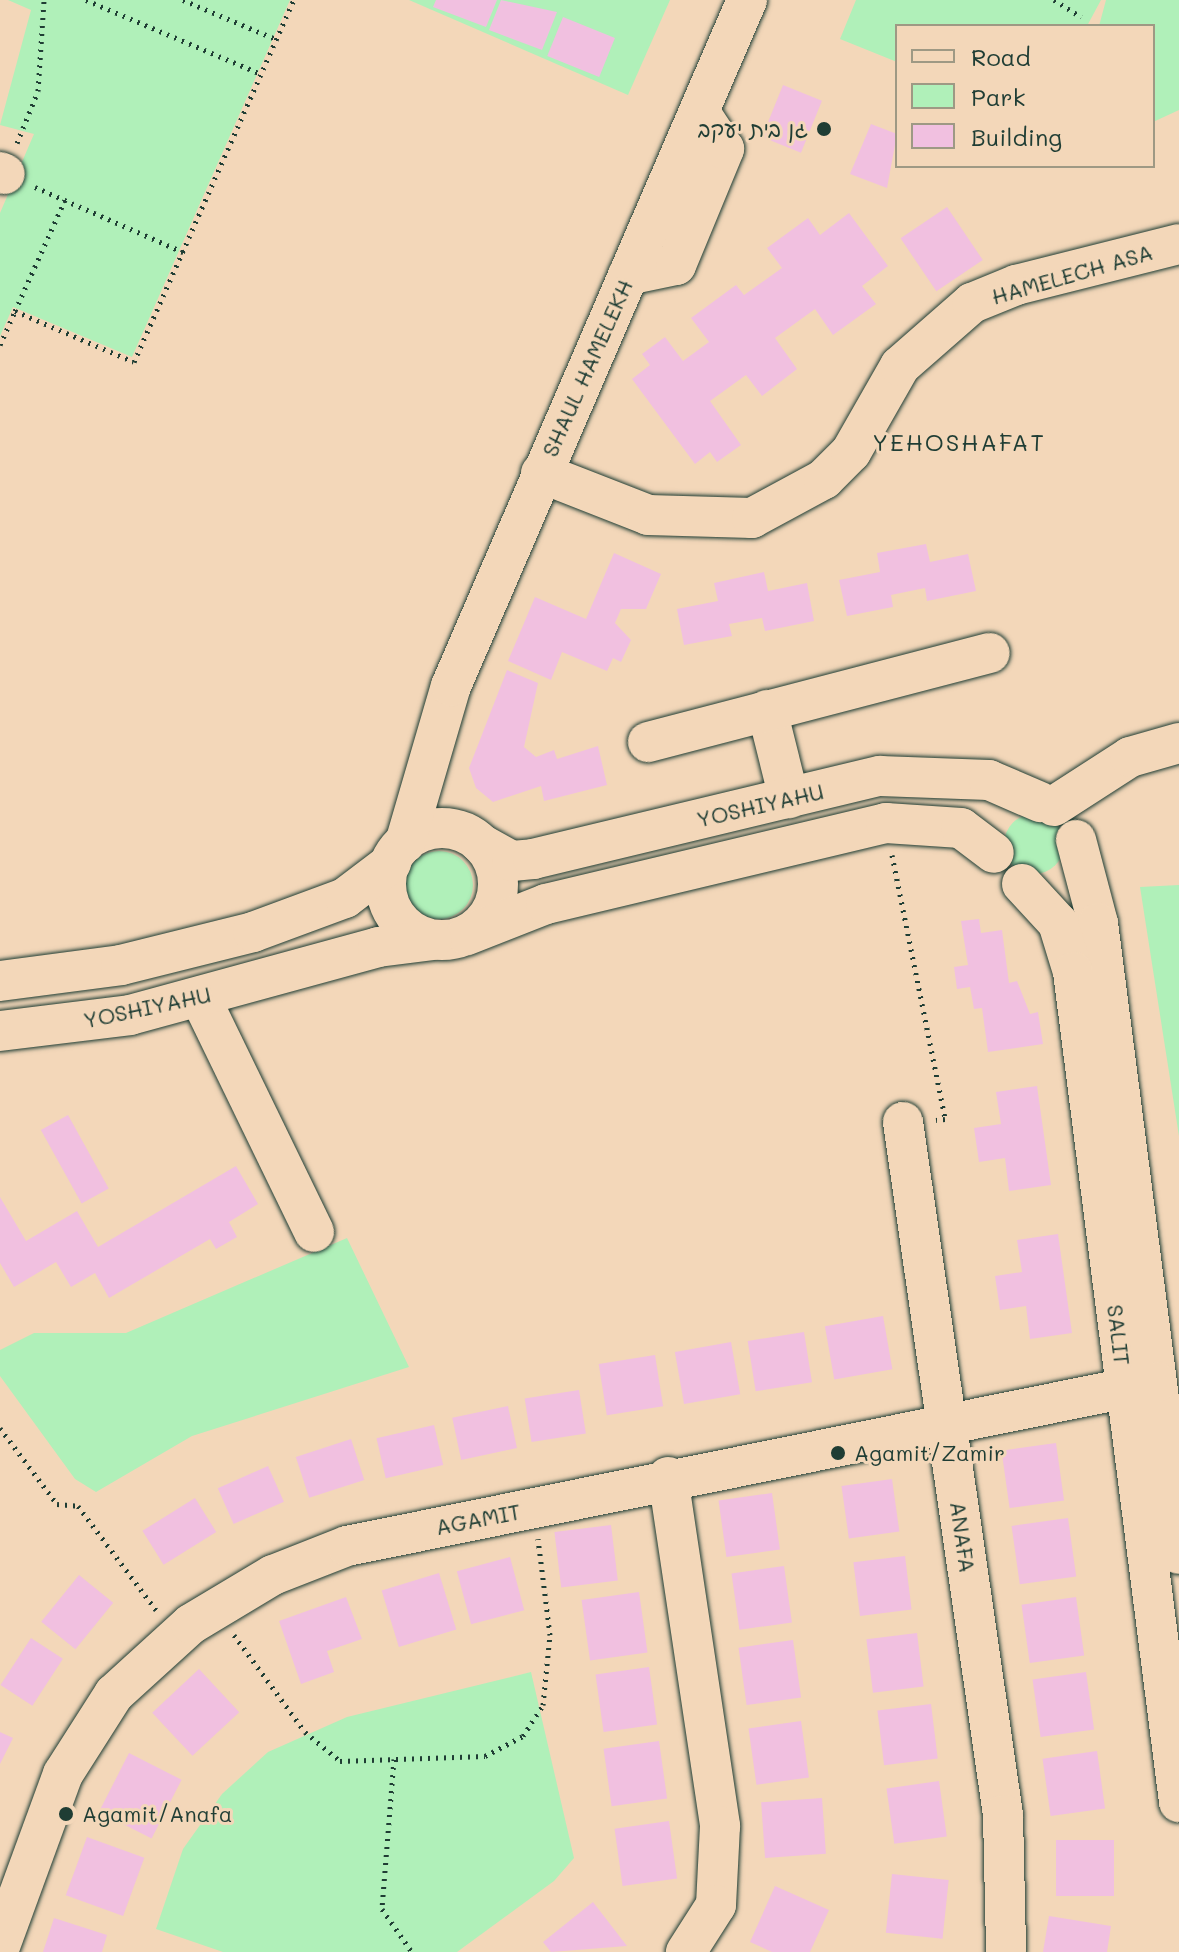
<!DOCTYPE html>
<html>
<head>
<meta charset="utf-8">
<style>
	body { margin:0 }
	#map { position:relative; width:1179px; height:1952px; overflow:hidden; background:#f3d7b9; font-family:Mali,"Playpen Sans Hebrew",sans-serif }
	div>[style] { position:absolute }
	[style*='--x'] { left:calc(var(--x)*1px); top:calc(var(--y)*1px); width:calc(var(--w)*1px); rotate:calc(var(--a)*1deg) }
	.green>* { inset:0; background:#b0f0b9 }
	.round { border-radius:50% }
	.building>* { inset:0; background:#f1c0e0; transform-origin:0 0 }
	.path>* { height:5px; margin-top:-2.5px; transform-origin:0; background:repeating-linear-gradient(90deg,#1f3d34 0 2px,transparent 0 8px) }
	.roads { filter:drop-shadow(0 0 2px #1f3d34) drop-shadow(0 0 2px #1f3d34) }
	.minor>* { height:40px; margin:-20px; padding:0 20px; transform-origin:20px; border-radius:20px; background:#f3d7b9 }
	.minor>.ring { margin:-20px; padding:0; box-sizing:content-box; background:none; border:40px solid #f3d7b9; border-radius:50% }
	.dots>* { width:22px; height:22px; translate:-50% -50%; box-sizing:border-box; border:4px solid #f3d7b9; border-radius:50% }
	span { translate:-50% -50%; white-space:nowrap; text-align:center; line-height:1.15; -webkit-text-stroke:6px #f3d7b9; paint-order:stroke }
	.poi-label { font-size:22px; color:#1f3d34 }
	.right { translate:-100% -50%; text-align:right }
	.left { translate:0 -50%; text-align:left }
	.street-label { font-size:22px; color:#1f3d34 }
	.neighbourhood-label { font-size:24px; color:#1f3d34; letter-spacing:2px }
	.legend { position:absolute; left:895px; top:24px; width:260px; height:144px; box-sizing:border-box; background:#f3d7b9; border:2px solid #9e9984; margin:0; padding:10px 14px; list-style:none; font-size:24px; color:#1f3d34 }
	.legend li { display:flex; align-items:center; gap:16px; height:40px }
	.legend b { width:40px; border:2px solid #9e9984 }
</style>
</head>
<body>
<div id="map">
	<div class="green">
		<i style="clip-path:polygon(8px 0,290px 0,132px 357px,13px 307px,0 336px,0 213px,34px 134px,0 125px,31px 10px)"></i>
		<i style="clip-path:polygon(409px 0,670px 0,628px 95px)"></i>
		<i style="clip-path:polygon(856px 0,1101px 0,1087px 26px,897px 26px,897px 62px,840px 39px)"></i>
		<i style="clip-path:polygon(1106px 0,1179px 0,1179px 110px,1153px 122px,1153px 26px,1099px 26px)"></i>
		<i class="round" style="left:1004px;top:814px;width:60px;height:60px"></i>
		<i class="round" style="left:405px;top:851px;width:68px;height:68px"></i>
		<i style="clip-path:polygon(1179px 885px,1179px 1136px,1140px 887px)"></i>
		<i style="clip-path:polygon(347px 1238px,409px 1367px,192px 1436px,96px 1492px,75px 1479px,0 1376px,0 1350px,34px 1333px,126px 1333px)"></i>
		<i style="clip-path:polygon(531px 1672px,574px 1858px,554px 1881px,457px 1952px,223px 1952px,156px 1929px,183px 1849px,222px 1794px,268px 1752px,347px 1717px)"></i>
	</div>
	<div class="building">
		<i style="clip-path:polygon(436px 0,497px 0,486px 27px,433px 7px)"></i>
		<i style="clip-path:polygon(501px 0,557px 12px,542px 50px,489px 30px)"></i>
		<i style="left:563px;top:17px;width:56px;height:42px;rotate:22deg"></i>
		<i style="left:783px;top:85px;width:42px;height:56px;rotate:22deg"></i>
		<i style="clip-path:polygon(871px 124px,897px 134px,887px 188px,850px 174px)"></i>
		<i style="left:947px;top:207px;width:64px;height:56px;rotate:56deg"></i>
		<i style="clip-path:polygon(849px 213px,888px 266px,862px 286px,876px 304px,833px 335px,815px 309px,775px 338px,797px 369px,762px 396px,746px 375px,710px 401px,741px 445px,717px 462px,710px 452px,695px 464px,632px 379px,650px 365px,642px 354px,665px 337px,683px 361px,709px 342px,691px 318px,736px 285px,744px 295px,782px 268px,767px 248px,808px 218px,820px 235px)"></i>
		<i style="clip-path:polygon(926px 544px,930px 562px,968px 554px,976px 591px,927px 601px,925px 588px,891px 595px,893px 607px,847px 616px,839px 580px,880px 572px,877px 553px)"></i>
		<i style="clip-path:polygon(614px 553px,661px 574px,646px 609px,621px 609px,615px 623px,631px 640px,621px 662px,613px 658px,607px 671px,562px 652px,551px 680px,508px 661px,535px 597px,586px 619px)"></i>
		<i style="clip-path:polygon(764px 572px,768px 591px,807px 583px,814px 621px,765px 631px,762px 618px,729px 624px,732px 636px,684px 645px,677px 609px,718px 601px,714px 583px)"></i>
		<i style="clip-path:polygon(507px 670px,538px 683px,524px 747px,536px 757px,554px 750px,557px 759px,598px 746px,607px 785px,544px 801px,541px 786px,493px 802px,476px 788px,469px 768px)"></i>
		<i style="clip-path:polygon(979px 919px,981px 933px,1002px 930px,1009px 983px,1017px 981px,1030px 1014px,1038px 1012px,1043px 1044px,988px 1052px,982px 1008px,974px 1009px,970px 987px,957px 989px,954px 967px,968px 965px,961px 921px)"></i>
		<i style="clip-path:polygon(1037px 1086px,1051px 1185px,1009px 1191px,1005px 1158px,979px 1162px,974px 1128px,1001px 1124px,996px 1092px)"></i>
		<i style="left:68px;top:1115px;width:84px;height:31px;rotate:61deg"></i>
		<i style="clip-path:polygon(236px 1166px,258px 1204px,229px 1222px,237px 1237px,216px 1249px,210px 1239px,109px 1298px,95px 1273px,71px 1287px,56px 1262px,14px 1287px,0 1263px,0 1197px,26px 1241px,77px 1211px,98px 1247px)"></i>
		<i style="clip-path:polygon(1058px 1234px,1072px 1333px,1030px 1339px,1026px 1306px,1000px 1310px,995px 1276px,1022px 1272px,1017px 1240px)"></i>
		<i style="left:883px;top:1316px;width:54px;height:59px;rotate:80deg"></i>
		<i style="left:804px;top:1332px;width:51px;height:57px;rotate:81deg"></i>
		<i style="left:731px;top:1342px;width:53px;height:57px;rotate:80deg"></i>
		<i style="left:655px;top:1355px;width:52px;height:57px;rotate:81deg"></i>
		<i style="left:579px;top:1390px;width:44px;height:55px;rotate:81deg"></i>
		<i style="left:508px;top:1406px;width:43px;height:57px;rotate:78deg"></i>
		<i style="left:434px;top:1425px;width:41px;height:59px;rotate:77deg"></i>
		<i style="left:351px;top:1439px;width:43px;height:58px;rotate:72deg"></i>
		<i style="left:1056px;top:1443px;width:58px;height:55px;rotate:82deg"></i>
		<i style="left:268px;top:1466px;width:39px;height:55px;rotate:66deg"></i>
		<i style="left:892px;top:1479px;width:53px;height:51px;rotate:82deg"></i>
		<i style="left:772px;top:1493px;width:57px;height:54px;rotate:82deg"></i>
		<i style="left:195px;top:1498px;width:40px;height:62px;rotate:58deg"></i>
		<i style="left:1068px;top:1518px;width:59px;height:57px;rotate:82deg"></i>
		<i style="left:611px;top:1525px;width:56px;height:57px;rotate:83deg"></i>
		<i style="left:905px;top:1556px;width:54px;height:52px;rotate:83deg"></i>
		<i style="left:510px;top:1557px;width:55px;height:55px;rotate:75deg"></i>
		<i style="left:784px;top:1566px;width:57px;height:53px;rotate:82deg"></i>
		<i style="left:439px;top:1573px;width:59px;height:60px;rotate:73deg"></i>
		<i style="left:79px;top:1575px;width:44px;height:60px;rotate:39deg"></i>
		<i style="left:639px;top:1592px;width:61px;height:58px;rotate:82deg"></i>
		<i style="clip-path:polygon(346px 1597px,362px 1639px,327px 1651px,334px 1672px,301px 1684px,279px 1621px)"></i>
		<i style="left:1076px;top:1597px;width:59px;height:55px;rotate:82deg"></i>
		<i style="left:917px;top:1633px;width:54px;height:51px;rotate:83deg"></i>
		<i style="left:31px;top:1638px;width:38px;height:56px;rotate:33deg"></i>
		<i style="left:793px;top:1640px;width:58px;height:55px;rotate:82deg"></i>
		<i style="left:649px;top:1667px;width:58px;height:54px;rotate:82deg"></i>
		<i style="left:199px;top:1669px;width:59px;height:64px;rotate:47deg"></i>
		<i style="left:1086px;top:1672px;width:58px;height:54px;rotate:82deg"></i>
		<i style="left:931px;top:1704px;width:55px;height:54px;rotate:83deg"></i>
		<i style="left:801px;top:1721px;width:57px;height:53px;rotate:82deg"></i>
		<i style="clip-path:polygon(0 1732px,13px 1738px,0 1764px)"></i>
		<i style="left:659px;top:1741px;width:58px;height:56px;rotate:82deg"></i>
		<i style="left:1097px;top:1751px;width:58px;height:55px;rotate:82deg"></i>
		<i style="left:129px;top:1753px;width:59px;height:66px;rotate:27deg"></i>
		<i style="left:939px;top:1781px;width:56px;height:53px;rotate:82deg"></i>
		<i style="left:822px;top:1798px;width:56px;height:61px;rotate:86deg"></i>
		<i style="left:669px;top:1821px;width:58px;height:55px;rotate:82deg"></i>
		<i style="left:87px;top:1837px;width:61px;height:62px;rotate:20deg"></i>
		<i style="left:1056px;top:1840px;width:58px;height:56px"></i>
		<i style="left:892px;top:1874px;width:57px;height:59px;rotate:6deg"></i>
		<i style="clip-path:polygon(775px 1886px,829px 1910px,810px 1952px,772px 1952px,750px 1942px)"></i>
		<i style="clip-path:polygon(593px 1902px,627px 1946px,551px 1952px,543px 1942px)"></i>
		<i style="clip-path:polygon(1049px 1916px,1111px 1926px,1107px 1952px,1043px 1952px)"></i>
		<i style="clip-path:polygon(54px 1918px,107px 1935px,102px 1952px,43px 1952px)"></i>
	</div>
	<div class="path">
		<i style="--x:86;--y:0;--w:190;--a:22.9"></i>
		<i style="--x:183;--y:0;--w:101;--a:22.8"></i>
		<i style="--x:1054;--y:0;--w:32;--a:32"></i>
		<i style="--x:17;--y:143;--w:56;--a:-68"></i>
		<i style="--x:38;--y:91;--w:91;--a:-86.2"></i>
		<i style="--x:35;--y:187;--w:162;--a:23.7"></i>
		<i style="--x:15;--y:311;--w:122;--a:-65.8"></i>
		<i style="--x:0;--y:345;--w:37;--a:-66"></i>
		<i style="--x:15;--y:311;--w:129;--a:23.2"></i>
		<i style="--x:134;--y:362;--w:396;--a:-66.2"></i>
		<i style="--x:892;--y:855;--w:269;--a:78.6"></i>
		<i style="--x:945;--y:1119;--w:9;--a:174"></i>
		<i style="--x:0;--y:1428;--w:95;--a:53.1"></i>
		<i style="--x:57;--y:1504;--w:21;--a:5"></i>
		<i style="--x:78;--y:1506;--w:130;--a:53.1"></i>
		<i style="--x:234;--y:1635;--w:120;--a:53.8"></i>
		<i style="--x:305;--y:1732;--w:45;--a:39.6"></i>
		<i style="--x:340;--y:1761;--w:145;--a:-2"></i>
		<i style="--x:485;--y:1756;--w:43;--a:-27.8"></i>
		<i style="--x:523;--y:1736;--w:37;--a:-57"></i>
		<i style="--x:543;--y:1705;--w:70;--a:-84.3"></i>
		<i style="--x:550;--y:1635;--w:97;--a:-97.1"></i>
		<i style="--x:394;--y:1759;--w:150;--a:94.6"></i>
		<i style="--x:382;--y:1909;--w:52;--a:55.1"></i>
	</div>
	<div class="roads">
		<div class="minor">
			<i style="--x:0;--y:172;--w:5;--a:22"></i>
			<i style="--x:628;--y:275;--w:49;--a:-11.8"></i>
			<i style="--x:676;--y:265;--w:126;--a:-67.5"></i>
			<i style="--x:724;--y:149;--w:45;--a:-123.3"></i>
			<i style="--x:541;--y:473;--w:115;--a:21.4"></i>
			<i style="--x:648;--y:515;--w:104;--a:1.7"></i>
			<i style="--x:752;--y:518;--w:82;--a:-28.4"></i>
			<i style="--x:824;--y:479;--w:38;--a:-45"></i>
			<i style="--x:851;--y:452;--w:99;--a:-60.3"></i>
			<i style="--x:900;--y:366;--w:96;--a:-41.2"></i>
			<i style="--x:972;--y:303;--w:48;--a:-22.2"></i>
			<i style="--x:1016;--y:285;--w:168;--a:-14.1"></i>
			<i style="--x:767;--y:710;--w:91;--a:76"></i>
			<i style="--x:648;--y:742;--w:353;--a:-14.6"></i>
			<i style="--x:1054;--y:806;--w:90;--a:-32.8"></i>
			<i style="--x:1130;--y:757;--w:51;--a:-15.9"></i>
			<i class="ring" style="left:386px;top:828px;width:72px;height:72px"></i>
			<i style="--x:1076;--y:840;--w:86;--a:75.2"></i>
			<i style="--x:1098;--y:923;--w:636;--a:82.69"></i>
			<i style="--x:405;--y:843;--w:164;--a:-73.7"></i>
			<i style="--x:451;--y:686;--w:747;--a:-66.66"></i>
			<i style="--x:481;--y:844;--w:35;--a:29"></i>
			<i style="--x:512;--y:861;--w:21;--a:-5"></i>
			<i style="--x:533;--y:859;--w:357;--a:-13.5"></i>
			<i style="--x:880;--y:776;--w:109;--a:2.1"></i>
			<i style="--x:989;--y:780;--w:56;--a:23.3"></i>
			<i style="--x:1022;--y:884;--w:53;--a:47.3"></i>
			<i style="--x:1058;--y:923;--w:51;--a:73"></i>
			<i style="--x:1073;--y:972;--w:837;--a:82.72"></i>
			<i style="--x:467;--y:935;--w:85;--a:-21.4"></i>
			<i style="--x:546;--y:904;--w:350;--a:-13.4"></i>
			<i style="--x:886;--y:823;--w:75;--a:3.8"></i>
			<i style="--x:961;--y:828;--w:41;--a:37.1"></i>
			<i style="--x:0;--y:981;--w:122;--a:-7.5"></i>
			<i style="--x:121;--y:965;--w:136;--a:-14"></i>
			<i style="--x:253;--y:932;--w:98;--a:-20.3"></i>
			<i style="--x:345;--y:898;--w:58;--a:-37.3"></i>
			<i style="--x:200;--y:997;--w:261;--a:64.1"></i>
			<i style="--x:0;--y:1031;--w:131;--a:-7"></i>
			<i style="--x:130;--y:1015;--w:257;--a:-15.3"></i>
			<i style="--x:378;--y:947;--w:54;--a:-7.4"></i>
			<i style="--x:903;--y:1122;--w:700;--a:81.79"></i>
			<i style="--x:1003;--y:1815;--w:137;--a:88.7"></i>
			<i style="--x:668;--y:1477;--w:353;--a:81.5"></i>
			<i style="--x:720;--y:1826;--w:79;--a:92.9"></i>
			<i style="--x:716;--y:1905;--w:56;--a:122.6"></i>
			<i style="--x:0;--y:1946;--w:183;--a:-69.9"></i>
			<i style="--x:63;--y:1774;--w:95;--a:-57.5"></i>
			<i style="--x:114;--y:1694;--w:104;--a:-42.3"></i>
			<i style="--x:191;--y:1624;--w:96;--a:-30.9"></i>
			<i style="--x:273;--y:1575;--w:79;--a:-21.4"></i>
			<i style="--x:347;--y:1546;--w:826;--a:-11.45"></i>
		</div>
	</div>
	<div class="dots">
		<i style="left:824px;top:129px;background:#1f3d34"></i>
		<i style="left:838px;top:1453px;background:#1f3d34"></i>
		<i style="left:66px;top:1814px;background:#1f3d34"></i>
	</div>
	<div class="poi-label">
		<span class="right" style="left:808px;top:129px">גן בית יעקב</span>
		<span class="left" style="left:854px;top:1453px">Agamit/Zamir</span>
		<span class="left" style="left:82px;top:1814px">Agamit/Anafa</span>
	</div>
	<div class="street-label">
		<span style="left:1072px;top:274px;rotate:-16deg">HAMELECH ASA</span>
		<span style="left:587px;top:368px;rotate:-66deg">SHAUL HAMELEKH</span>
		<span style="left:760px;top:805px;rotate:-13deg">YOSHIYAHU</span>
		<span style="left:147px;top:1007px;rotate:-12deg">YOSHIYAHU</span>
		<span style="left:1119px;top:1335px;rotate:83deg">SALIT</span>
		<span style="left:478px;top:1519px;rotate:-11deg">AGAMIT</span>
		<span style="left:963px;top:1537px;rotate:82deg">ANAFA</span>
	</div>
	<div class="neighbourhood-label">
		<span style="left:959px;top:442px">YEHOSHAFAT</span>
	</div>
	<ul class="legend">
	<li><b style="height:10px;background:#f3d7b9"></b>Road</li>
	<li><b style="height:22px;background:#b0f0b9"></b>Park</li>
	<li><b style="height:22px;background:#f1c0e0"></b>Building</li>
	</ul>
</div>
</body>
</html>
